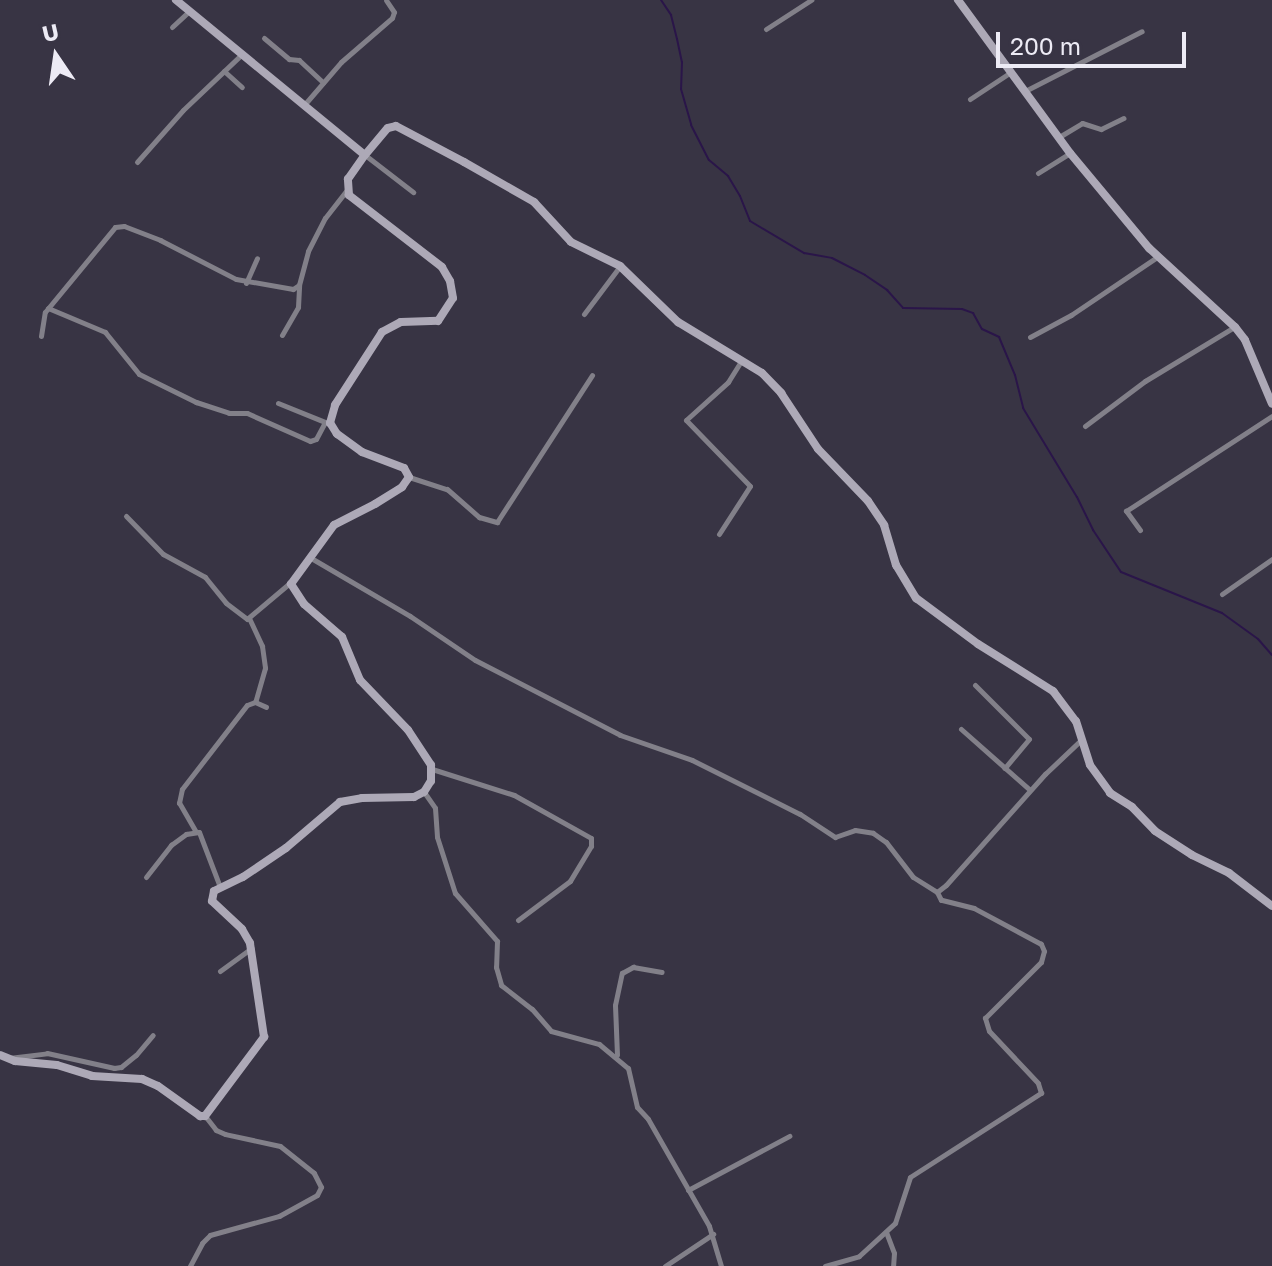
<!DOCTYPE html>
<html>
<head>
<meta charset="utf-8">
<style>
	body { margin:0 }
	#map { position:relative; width:1272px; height:1266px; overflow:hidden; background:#383444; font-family:"Golos Text",sans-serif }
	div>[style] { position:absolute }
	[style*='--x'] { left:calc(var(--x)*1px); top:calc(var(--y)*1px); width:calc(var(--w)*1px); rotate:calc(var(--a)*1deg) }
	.stream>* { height:2px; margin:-1px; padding:0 1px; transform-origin:1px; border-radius:1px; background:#2a1549 }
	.street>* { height:5px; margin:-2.5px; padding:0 2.5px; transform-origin:2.5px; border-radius:2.5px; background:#828089 }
	.secondary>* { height:8px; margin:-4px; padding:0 4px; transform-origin:4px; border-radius:4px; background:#ada9b7 }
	span { translate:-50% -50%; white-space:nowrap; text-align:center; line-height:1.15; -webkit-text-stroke:7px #383444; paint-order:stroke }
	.north { position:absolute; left:16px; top:16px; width:80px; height:80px; -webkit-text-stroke:6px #383444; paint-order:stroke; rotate:347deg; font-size:22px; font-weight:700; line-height:32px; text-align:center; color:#edebf5 }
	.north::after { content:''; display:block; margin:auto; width:28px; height:36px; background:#edebf5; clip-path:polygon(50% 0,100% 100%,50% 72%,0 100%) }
	.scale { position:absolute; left:996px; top:32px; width:190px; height:36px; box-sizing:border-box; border:4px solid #edebf5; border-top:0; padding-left:10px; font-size:24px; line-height:28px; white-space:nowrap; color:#edebf5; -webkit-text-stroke:6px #383444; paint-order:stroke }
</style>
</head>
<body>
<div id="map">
	<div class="stream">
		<i style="--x:661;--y:0;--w:18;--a:56"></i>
		<i style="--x:671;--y:15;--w:25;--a:76"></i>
		<i style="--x:677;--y:39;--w:24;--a:78"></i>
		<i style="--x:682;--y:62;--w:27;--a:92"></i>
		<i style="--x:681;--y:89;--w:37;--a:74"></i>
		<i style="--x:691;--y:125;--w:39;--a:63"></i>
		<i style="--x:709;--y:160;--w:25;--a:40"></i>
		<i style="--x:728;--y:176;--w:23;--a:59"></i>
		<i style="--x:740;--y:196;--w:27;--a:68"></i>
		<i style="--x:750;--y:221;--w:63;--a:30.7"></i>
		<i style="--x:804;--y:253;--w:28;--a:10"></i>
		<i style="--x:832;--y:258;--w:37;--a:27"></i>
		<i style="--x:865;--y:275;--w:27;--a:34"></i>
		<i style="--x:887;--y:290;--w:24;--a:48"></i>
		<i style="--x:903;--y:308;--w:59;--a:1"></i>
		<i style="--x:962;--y:309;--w:12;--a:20"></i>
		<i style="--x:973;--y:313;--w:18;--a:61"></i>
		<i style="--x:982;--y:329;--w:19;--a:25"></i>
		<i style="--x:999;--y:337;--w:41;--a:67.2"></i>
		<i style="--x:1015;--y:375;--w:34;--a:76"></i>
		<i style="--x:1023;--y:408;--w:104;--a:58.8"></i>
		<i style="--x:1077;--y:497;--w:37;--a:64"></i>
		<i style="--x:1093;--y:530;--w:50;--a:56.3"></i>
		<i style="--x:1121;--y:572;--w:109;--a:22.1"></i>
		<i style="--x:1222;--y:613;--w:44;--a:35.8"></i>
		<i style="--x:1258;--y:639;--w:21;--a:49"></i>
	</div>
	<div class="street">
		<i style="--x:172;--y:27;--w:23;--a:-43"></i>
		<i style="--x:766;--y:29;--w:54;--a:-32.8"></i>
		<i style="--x:264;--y:38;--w:33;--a:40"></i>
		<i style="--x:289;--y:59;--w:10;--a:6"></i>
		<i style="--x:299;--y:60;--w:33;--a:43"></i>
		<i style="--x:224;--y:71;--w:24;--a:42"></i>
		<i style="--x:1025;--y:91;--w:131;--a:-27.1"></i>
		<i style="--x:970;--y:99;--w:49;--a:-33.4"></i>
		<i style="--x:304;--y:105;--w:57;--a:-49.3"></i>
		<i style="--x:341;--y:62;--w:67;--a:-40.8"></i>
		<i style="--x:392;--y:18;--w:6;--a:-72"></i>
		<i style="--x:394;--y:12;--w:14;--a:-124"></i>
		<i style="--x:1059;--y:137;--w:27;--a:-31"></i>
		<i style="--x:1082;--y:123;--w:20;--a:18"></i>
		<i style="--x:1101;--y:129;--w:25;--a:-26"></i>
		<i style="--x:365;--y:155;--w:61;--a:37.6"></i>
		<i style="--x:137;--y:162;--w:69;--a:-48.5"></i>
		<i style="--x:183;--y:110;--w:79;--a:-43.5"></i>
		<i style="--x:1038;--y:173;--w:38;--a:-32"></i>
		<i style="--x:246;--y:283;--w:27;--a:-66"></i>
		<i style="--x:48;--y:308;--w:62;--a:22.8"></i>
		<i style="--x:105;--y:332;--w:54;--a:51"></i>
		<i style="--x:139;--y:374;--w:64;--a:26.2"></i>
		<i style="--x:196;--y:402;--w:35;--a:18"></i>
		<i style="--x:229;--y:413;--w:18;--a:0"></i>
		<i style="--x:247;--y:413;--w:69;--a:24"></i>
		<i style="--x:310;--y:441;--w:6;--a:-18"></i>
		<i style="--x:316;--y:439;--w:19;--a:-62"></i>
		<i style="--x:584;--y:314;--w:60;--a:-53.1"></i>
		<i style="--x:282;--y:335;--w:32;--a:-60"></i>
		<i style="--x:298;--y:307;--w:22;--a:-87"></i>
		<i style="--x:41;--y:336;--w:24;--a:-81"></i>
		<i style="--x:45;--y:312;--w:110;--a:-50.5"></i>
		<i style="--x:115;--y:227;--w:9;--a:-6"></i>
		<i style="--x:124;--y:226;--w:39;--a:21"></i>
		<i style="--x:160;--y:240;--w:85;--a:27.2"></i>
		<i style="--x:236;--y:279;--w:58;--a:10"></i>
		<i style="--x:293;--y:289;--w:7;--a:-34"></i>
		<i style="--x:299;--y:285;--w:35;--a:-75"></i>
		<i style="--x:308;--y:251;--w:37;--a:-63"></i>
		<i style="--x:325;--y:218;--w:36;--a:-52"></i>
		<i style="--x:1030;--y:337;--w:47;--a:-28.2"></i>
		<i style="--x:1071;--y:315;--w:104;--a:-34"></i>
		<i style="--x:278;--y:403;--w:51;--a:22"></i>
		<i style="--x:1085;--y:426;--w:75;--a:-36.9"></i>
		<i style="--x:1145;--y:381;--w:104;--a:-31.2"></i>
		<i style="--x:409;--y:477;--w:40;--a:18"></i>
		<i style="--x:447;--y:489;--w:43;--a:41.2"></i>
		<i style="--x:479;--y:517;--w:19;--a:16"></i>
		<i style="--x:497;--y:522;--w:175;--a:-57.1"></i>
		<i style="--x:126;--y:516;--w:53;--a:45.8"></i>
		<i style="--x:163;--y:554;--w:48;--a:28.7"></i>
		<i style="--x:205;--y:577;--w:33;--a:51"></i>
		<i style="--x:226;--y:603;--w:26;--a:37"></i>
		<i style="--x:247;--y:619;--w:57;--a:-40.1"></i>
		<i style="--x:1140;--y:530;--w:24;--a:-126"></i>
		<i style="--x:1126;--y:511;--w:174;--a:-33.1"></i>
		<i style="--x:719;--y:534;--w:57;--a:-57.1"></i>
		<i style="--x:750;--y:486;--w:92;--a:-134.1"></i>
		<i style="--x:686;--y:420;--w:57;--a:-42.1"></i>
		<i style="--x:728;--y:382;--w:25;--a:-58"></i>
		<i style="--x:311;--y:558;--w:115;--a:30.4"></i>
		<i style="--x:410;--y:616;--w:78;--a:34.1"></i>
		<i style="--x:475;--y:660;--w:163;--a:27.3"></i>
		<i style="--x:620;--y:735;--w:76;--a:19.1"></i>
		<i style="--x:692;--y:760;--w:121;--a:26.6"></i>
		<i style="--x:800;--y:814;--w:42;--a:33.3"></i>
		<i style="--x:835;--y:837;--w:21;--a:-19"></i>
		<i style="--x:855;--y:830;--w:18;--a:9"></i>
		<i style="--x:873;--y:833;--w:16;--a:35"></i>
		<i style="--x:886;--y:842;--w:44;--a:52.4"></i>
		<i style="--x:913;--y:877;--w:28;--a:32"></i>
		<i style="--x:937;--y:892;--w:11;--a:-38"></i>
		<i style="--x:946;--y:885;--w:149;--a:-48.3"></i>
		<i style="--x:1045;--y:774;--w:50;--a:-43.4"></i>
		<i style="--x:1222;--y:594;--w:61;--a:-35"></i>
		<i style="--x:249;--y:618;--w:31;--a:65"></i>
		<i style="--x:262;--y:646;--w:22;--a:82"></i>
		<i style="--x:265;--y:668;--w:35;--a:106"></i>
		<i style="--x:975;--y:685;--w:76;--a:45"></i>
		<i style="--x:1029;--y:739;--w:38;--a:130"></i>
		<i style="--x:961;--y:729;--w:92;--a:41.5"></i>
		<i style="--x:432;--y:769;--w:86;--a:17.6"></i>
		<i style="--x:514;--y:795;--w:88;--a:29.2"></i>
		<i style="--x:591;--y:838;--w:8;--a:90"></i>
		<i style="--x:591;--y:846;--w:41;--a:121"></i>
		<i style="--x:570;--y:881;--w:65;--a:143.1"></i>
		<i style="--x:424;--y:792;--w:19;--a:55"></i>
		<i style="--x:435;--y:808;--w:29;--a:86"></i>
		<i style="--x:437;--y:837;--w:59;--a:72.2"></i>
		<i style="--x:455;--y:893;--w:64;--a:48.8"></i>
		<i style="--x:497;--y:941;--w:26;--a:92"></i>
		<i style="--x:496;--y:967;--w:19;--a:74"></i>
		<i style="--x:501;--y:985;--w:39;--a:38"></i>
		<i style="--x:532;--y:1009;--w:29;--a:49"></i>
		<i style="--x:551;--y:1031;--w:50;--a:15.2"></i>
		<i style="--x:599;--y:1044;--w:38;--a:40"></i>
		<i style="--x:628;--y:1068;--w:40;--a:77"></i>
		<i style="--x:637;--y:1107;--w:16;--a:47"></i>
		<i style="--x:648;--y:1119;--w:123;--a:60.3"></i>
		<i style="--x:709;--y:1226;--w:42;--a:73.3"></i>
		<i style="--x:196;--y:832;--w:34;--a:-120"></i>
		<i style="--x:179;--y:803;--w:14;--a:-78"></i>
		<i style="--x:182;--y:789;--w:106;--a:-52.3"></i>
		<i style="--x:247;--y:705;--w:9;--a:-21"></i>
		<i style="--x:255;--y:702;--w:12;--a:24"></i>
		<i style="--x:146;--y:877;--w:41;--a:-52"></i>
		<i style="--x:171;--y:845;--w:19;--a:-36"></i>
		<i style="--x:186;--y:834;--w:13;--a:-9"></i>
		<i style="--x:199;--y:832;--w:59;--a:69.1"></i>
		<i style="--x:220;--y:971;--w:39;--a:-36"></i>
		<i style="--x:617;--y:1055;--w:50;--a:-92.3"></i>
		<i style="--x:615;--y:1005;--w:33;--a:-78"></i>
		<i style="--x:622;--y:973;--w:13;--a:-29"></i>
		<i style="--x:633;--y:967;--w:29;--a:10"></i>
		<i style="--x:9;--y:1058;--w:38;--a:-7"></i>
		<i style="--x:47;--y:1053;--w:69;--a:12.6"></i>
		<i style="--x:114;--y:1068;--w:7;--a:-8"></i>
		<i style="--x:121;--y:1067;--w:19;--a:-39"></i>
		<i style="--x:136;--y:1055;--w:26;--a:-50"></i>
		<i style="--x:688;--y:1190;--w:115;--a:-28.1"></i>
		<i style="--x:886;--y:1232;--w:22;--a:69"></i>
		<i style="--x:894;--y:1253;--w:13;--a:94"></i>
		<i style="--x:190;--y:1266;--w:26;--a:-62"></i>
		<i style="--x:202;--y:1243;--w:11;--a:-45"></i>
		<i style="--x:210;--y:1235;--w:72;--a:-15.4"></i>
		<i style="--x:279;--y:1216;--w:43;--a:-28.9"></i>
		<i style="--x:317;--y:1195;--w:9;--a:-63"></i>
		<i style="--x:321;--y:1187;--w:16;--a:-117"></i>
		<i style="--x:314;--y:1173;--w:43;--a:-141.5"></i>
		<i style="--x:280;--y:1146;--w:56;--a:-167.7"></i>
		<i style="--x:225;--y:1134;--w:10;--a:-156"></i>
		<i style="--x:216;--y:1130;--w:18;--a:-128"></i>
		<i style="--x:665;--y:1266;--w:58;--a:-33.7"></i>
		<i style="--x:825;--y:1266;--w:35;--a:-16"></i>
		<i style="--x:859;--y:1256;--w:49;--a:-42.5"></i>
		<i style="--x:895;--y:1223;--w:48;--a:-71.9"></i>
		<i style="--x:910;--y:1177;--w:156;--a:-32.7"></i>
		<i style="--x:1041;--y:1093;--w:10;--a:-107"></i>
		<i style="--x:1038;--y:1083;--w:71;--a:-133.3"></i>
		<i style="--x:989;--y:1031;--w:14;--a:-107"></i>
		<i style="--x:985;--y:1018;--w:79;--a:-45"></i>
		<i style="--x:1041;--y:962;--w:11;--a:-75"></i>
		<i style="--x:1044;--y:951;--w:8;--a:-113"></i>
		<i style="--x:1041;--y:944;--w:76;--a:-151.8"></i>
		<i style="--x:974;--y:908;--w:34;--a:-166"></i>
		<i style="--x:941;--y:900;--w:9;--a:-117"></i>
	</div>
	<div class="secondary">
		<i style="--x:176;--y:0;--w:244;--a:39.4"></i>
		<i style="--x:365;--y:155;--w:35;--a:-50"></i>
		<i style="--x:388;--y:128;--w:8;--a:-14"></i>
		<i style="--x:396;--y:126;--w:77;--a:27.9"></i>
		<i style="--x:464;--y:162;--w:81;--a:29.7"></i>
		<i style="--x:534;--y:202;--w:54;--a:47.2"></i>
		<i style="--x:571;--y:242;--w:55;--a:26.1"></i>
		<i style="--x:620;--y:266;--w:81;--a:44"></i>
		<i style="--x:678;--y:322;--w:98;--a:31.3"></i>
		<i style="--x:762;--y:373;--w:28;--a:46"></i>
		<i style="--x:781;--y:393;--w:67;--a:56.5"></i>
		<i style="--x:818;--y:449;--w:72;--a:46.1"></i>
		<i style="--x:868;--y:501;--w:29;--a:56"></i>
		<i style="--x:884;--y:525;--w:42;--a:73.3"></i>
		<i style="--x:896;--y:565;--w:39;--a:59"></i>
		<i style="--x:916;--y:598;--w:77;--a:36.6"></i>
		<i style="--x:978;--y:644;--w:89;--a:32.1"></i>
		<i style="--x:1053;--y:691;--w:38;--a:53"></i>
		<i style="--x:1076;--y:721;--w:46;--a:72.3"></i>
		<i style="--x:1090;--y:765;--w:34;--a:54"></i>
		<i style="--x:1110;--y:793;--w:26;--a:32"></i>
		<i style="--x:1132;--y:807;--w:33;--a:46"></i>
		<i style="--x:1155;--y:831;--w:44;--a:33"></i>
		<i style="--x:1192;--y:855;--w:41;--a:25.9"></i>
		<i style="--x:1229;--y:873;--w:54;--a:37.5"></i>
		<i style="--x:958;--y:0;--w:190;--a:53.8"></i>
		<i style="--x:1070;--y:153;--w:124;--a:50.3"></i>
		<i style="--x:1149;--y:248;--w:117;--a:42.6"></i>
		<i style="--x:1235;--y:327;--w:16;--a:52"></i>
		<i style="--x:1245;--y:340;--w:69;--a:67.1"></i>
		<i style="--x:0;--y:1055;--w:16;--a:22"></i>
		<i style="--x:15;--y:1061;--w:42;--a:5.4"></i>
		<i style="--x:57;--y:1065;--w:37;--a:17"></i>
		<i style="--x:92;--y:1076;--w:50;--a:3.4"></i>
		<i style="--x:142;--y:1079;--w:17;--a:24"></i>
		<i style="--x:158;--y:1086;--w:52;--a:35.5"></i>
		<i style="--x:200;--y:1116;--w:5;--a:0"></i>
		<i style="--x:205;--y:1116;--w:99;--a:-53.2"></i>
		<i style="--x:264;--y:1037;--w:95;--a:-98.5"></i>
		<i style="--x:250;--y:943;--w:16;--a:-120"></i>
		<i style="--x:242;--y:929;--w:41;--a:-137"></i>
		<i style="--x:212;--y:901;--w:10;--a:-79"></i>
		<i style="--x:214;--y:891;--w:32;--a:-26"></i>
		<i style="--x:243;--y:877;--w:52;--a:-34"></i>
		<i style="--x:286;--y:848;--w:71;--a:-40.4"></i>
		<i style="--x:340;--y:802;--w:22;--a:-10"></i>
		<i style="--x:362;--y:798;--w:52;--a:-1.1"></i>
		<i style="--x:414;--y:797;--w:11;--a:-27"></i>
		<i style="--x:424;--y:792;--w:13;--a:-58"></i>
		<i style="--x:431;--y:781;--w:16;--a:-90"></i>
		<i style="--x:431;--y:765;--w:42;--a:-123.3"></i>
		<i style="--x:408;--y:730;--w:69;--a:-133.8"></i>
		<i style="--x:360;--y:680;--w:47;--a:-112.7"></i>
		<i style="--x:342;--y:637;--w:50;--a:-139"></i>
		<i style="--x:304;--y:604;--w:24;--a:-123"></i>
		<i style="--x:291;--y:584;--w:73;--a:-53.9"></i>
		<i style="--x:334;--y:525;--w:46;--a:-27.1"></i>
		<i style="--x:375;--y:504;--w:32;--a:-32"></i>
		<i style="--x:402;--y:487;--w:12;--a:-55"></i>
		<i style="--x:409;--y:477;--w:10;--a:-119"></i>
		<i style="--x:404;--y:468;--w:45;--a:-159.1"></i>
		<i style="--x:362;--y:452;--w:31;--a:-144"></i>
		<i style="--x:337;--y:434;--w:13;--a:-122"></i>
		<i style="--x:330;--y:423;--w:19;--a:-74"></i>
		<i style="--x:335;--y:405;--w:87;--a:-57.2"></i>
		<i style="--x:382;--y:332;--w:21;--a:-28"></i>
		<i style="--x:401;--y:322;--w:37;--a:-2"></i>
		<i style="--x:438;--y:321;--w:27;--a:-57"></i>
		<i style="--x:453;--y:298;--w:17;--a:-100"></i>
		<i style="--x:450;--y:281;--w:16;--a:-120"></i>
		<i style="--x:442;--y:267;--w:118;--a:-142.3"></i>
		<i style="--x:349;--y:195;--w:16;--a:-94"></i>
		<i style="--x:348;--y:179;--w:29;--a:-55"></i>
	</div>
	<div class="north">U</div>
	<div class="scale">200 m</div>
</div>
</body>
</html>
